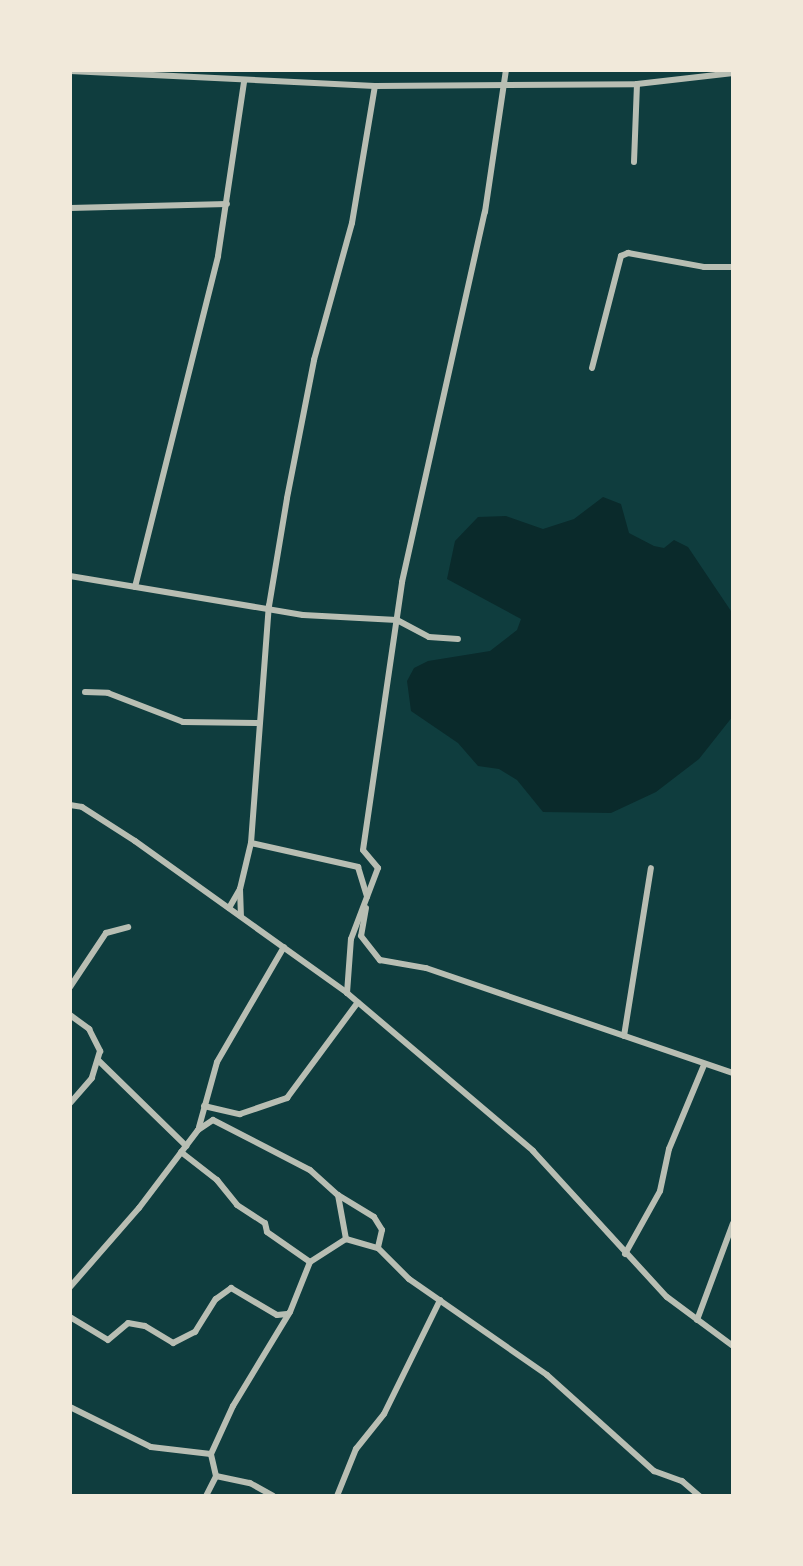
<!DOCTYPE html>
<html>
<head>
<meta charset="utf-8">
<style>
	body { margin:0 }
	#map { position:relative; width:803px; height:1566px; overflow:hidden; background:#0f3d3e; font-family:Rubik,sans-serif }
	div>[style] { position:absolute }
	[style*='--x'] { left:calc(var(--x)*1px); top:calc(var(--y)*1px); width:calc(var(--w)*1px); rotate:calc(var(--a)*1deg) }
	.water>* { inset:0; background:#0a2a2b }
	.minor>* { height:6px; margin:-3px; padding:0 3px; transform-origin:3px; border-radius:3px; background:#b8beb3 }
	span { translate:-50% -50%; white-space:nowrap; text-align:center; line-height:1.15; -webkit-text-stroke:7px #f1e9da; paint-order:stroke }
	.frame { position:absolute; inset:0; border:72px solid #f1e9da; pointer-events:none }
</style>
</head>
<body>
<div id="map">
	<div class="water">
		<i style="clip-path:polygon(603px 497px,621px 504px,629px 533px,654px 546px,664px 548px,674px 540px,688px 547px,733px 614px,733px 716px,699px 759px,656px 792px,611px 813px,543px 812px,517px 780px,499px 769px,478px 766px,458px 743px,411px 711px,407px 681px,414px 668px,428px 661px,490px 651px,517px 630px,521px 619px,447px 579px,455px 541px,478px 517px,506px 516px,543px 529px,574px 519px)"></i>
	</div>
	<div class="minor">
		<i style="--x:70;--y:71;--w:305;--a:2.8"></i>
		<i style="--x:375;--y:86;--w:262;--a:-0.4"></i>
		<i style="--x:637;--y:84;--w:97;--a:-6.5"></i>
		<i style="--x:634;--y:162;--w:78;--a:-87.8"></i>
		<i style="--x:70;--y:208;--w:157;--a:-1.5"></i>
		<i style="--x:592;--y:368;--w:116;--a:-75.5"></i>
		<i style="--x:621;--y:256;--w:8;--a:-23"></i>
		<i style="--x:628;--y:253;--w:77;--a:10.4"></i>
		<i style="--x:704;--y:267;--w:29;--a:0"></i>
		<i style="--x:70;--y:576;--w:236;--a:9.5"></i>
		<i style="--x:303;--y:615;--w:94;--a:3"></i>
		<i style="--x:397;--y:620;--w:36;--a:28"></i>
		<i style="--x:429;--y:637;--w:29;--a:4"></i>
		<i style="--x:135;--y:587;--w:341;--a:-75.9"></i>
		<i style="--x:218;--y:256;--w:176;--a:-81.5"></i>
		<i style="--x:85;--y:692;--w:23;--a:2"></i>
		<i style="--x:108;--y:693;--w:80;--a:21.1"></i>
		<i style="--x:183;--y:722;--w:75;--a:0.8"></i>
		<i style="--x:70;--y:805;--w:12;--a:9"></i>
		<i style="--x:82;--y:807;--w:63;--a:32.7"></i>
		<i style="--x:135;--y:841;--w:261;--a:35.6"></i>
		<i style="--x:347;--y:993;--w:244;--a:40.3"></i>
		<i style="--x:533;--y:1151;--w:198;--a:47.5"></i>
		<i style="--x:667;--y:1297;--w:82;--a:36.6"></i>
		<i style="--x:251;--y:843;--w:110;--a:12.6"></i>
		<i style="--x:358;--y:867;--w:31;--a:73"></i>
		<i style="--x:240;--y:889;--w:27;--a:88"></i>
		<i style="--x:229;--y:908;--w:22;--a:-60"></i>
		<i style="--x:240;--y:889;--w:47;--a:-76.6"></i>
		<i style="--x:251;--y:843;--w:238;--a:-85.7"></i>
		<i style="--x:269;--y:606;--w:109;--a:-80.5"></i>
		<i style="--x:287;--y:498;--w:141;--a:-78.9"></i>
		<i style="--x:314;--y:360;--w:142;--a:-74.5"></i>
		<i style="--x:352;--y:223;--w:139;--a:-80.5"></i>
		<i style="--x:366;--y:908;--w:28;--a:100"></i>
		<i style="--x:361;--y:936;--w:31;--a:52"></i>
		<i style="--x:380;--y:960;--w:47;--a:9.9"></i>
		<i style="--x:426;--y:968;--w:324;--a:18.9"></i>
		<i style="--x:70;--y:987;--w:65;--a:-56.3"></i>
		<i style="--x:106;--y:933;--w:23;--a:-15"></i>
		<i style="--x:347;--y:993;--w:54;--a:-85.8"></i>
		<i style="--x:351;--y:939;--w:76;--a:-69.2"></i>
		<i style="--x:378;--y:868;--w:23;--a:-130"></i>
		<i style="--x:363;--y:850;--w:271;--a:-81.7"></i>
		<i style="--x:402;--y:582;--w:379;--a:-77.4"></i>
		<i style="--x:485;--y:212;--w:144;--a:-81.6"></i>
		<i style="--x:70;--y:1015;--w:24;--a:36"></i>
		<i style="--x:89;--y:1029;--w:25;--a:63"></i>
		<i style="--x:100;--y:1051;--w:28;--a:107"></i>
		<i style="--x:92;--y:1078;--w:33;--a:131"></i>
		<i style="--x:624;--y:1036;--w:170;--a:-80.9"></i>
		<i style="--x:99;--y:1061;--w:122;--a:44.3"></i>
		<i style="--x:204;--y:1106;--w:37;--a:13"></i>
		<i style="--x:240;--y:1114;--w:50;--a:-18.8"></i>
		<i style="--x:287;--y:1098;--w:119;--a:-53.5"></i>
		<i style="--x:199;--y:1127;--w:67;--a:-74.5"></i>
		<i style="--x:217;--y:1062;--w:133;--a:-59.8"></i>
		<i style="--x:181;--y:1152;--w:46;--a:37.9"></i>
		<i style="--x:217;--y:1180;--w:32;--a:51"></i>
		<i style="--x:237;--y:1205;--w:33;--a:33"></i>
		<i style="--x:265;--y:1223;--w:9;--a:77"></i>
		<i style="--x:267;--y:1232;--w:52;--a:34.9"></i>
		<i style="--x:338;--y:1195;--w:42;--a:31.4"></i>
		<i style="--x:374;--y:1217;--w:15;--a:58"></i>
		<i style="--x:382;--y:1230;--w:18;--a:103"></i>
		<i style="--x:625;--y:1254;--w:72;--a:-60.9"></i>
		<i style="--x:660;--y:1191;--w:43;--a:-77.9"></i>
		<i style="--x:669;--y:1149;--w:91;--a:-67.4"></i>
		<i style="--x:70;--y:1287;--w:105;--a:-48.9"></i>
		<i style="--x:139;--y:1208;--w:98;--a:-52.9"></i>
		<i style="--x:198;--y:1130;--w:18;--a:-34"></i>
		<i style="--x:213;--y:1120;--w:109;--a:27.3"></i>
		<i style="--x:310;--y:1170;--w:38;--a:42"></i>
		<i style="--x:338;--y:1195;--w:45;--a:79.7"></i>
		<i style="--x:346;--y:1239;--w:33;--a:16"></i>
		<i style="--x:378;--y:1248;--w:44;--a:45"></i>
		<i style="--x:409;--y:1279;--w:168;--a:34.8"></i>
		<i style="--x:547;--y:1375;--w:144;--a:41.9"></i>
		<i style="--x:654;--y:1471;--w:30;--a:20"></i>
		<i style="--x:682;--y:1481;--w:23;--a:41"></i>
		<i style="--x:70;--y:1317;--w:44;--a:31.2"></i>
		<i style="--x:108;--y:1340;--w:26;--a:-40"></i>
		<i style="--x:128;--y:1323;--w:17;--a:10"></i>
		<i style="--x:145;--y:1326;--w:33;--a:31"></i>
		<i style="--x:173;--y:1343;--w:25;--a:-27"></i>
		<i style="--x:195;--y:1332;--w:39;--a:-58"></i>
		<i style="--x:216;--y:1299;--w:19;--a:-36"></i>
		<i style="--x:231;--y:1288;--w:53;--a:30.4"></i>
		<i style="--x:277;--y:1315;--w:10;--a:-6"></i>
		<i style="--x:697;--y:1320;--w:103;--a:-69.6"></i>
		<i style="--x:70;--y:1407;--w:90;--a:26.3"></i>
		<i style="--x:151;--y:1447;--w:60;--a:6.7"></i>
		<i style="--x:216;--y:1476;--w:23;--a:-103"></i>
		<i style="--x:211;--y:1454;--w:53;--a:-65.4"></i>
		<i style="--x:233;--y:1406;--w:110;--a:-58.8"></i>
		<i style="--x:290;--y:1312;--w:54;--a:-68.2"></i>
		<i style="--x:310;--y:1262;--w:43;--a:-32.6"></i>
		<i style="--x:206;--y:1496;--w:22;--a:-63"></i>
		<i style="--x:216;--y:1476;--w:35;--a:12"></i>
		<i style="--x:250;--y:1483;--w:26;--a:29"></i>
		<i style="--x:337;--y:1496;--w:51;--a:-68"></i>
		<i style="--x:356;--y:1449;--w:45;--a:-51.3"></i>
		<i style="--x:384;--y:1414;--w:127;--a:-63.8"></i>
	</div>
	<div class="frame"></div>
</div>
</body>
</html>
